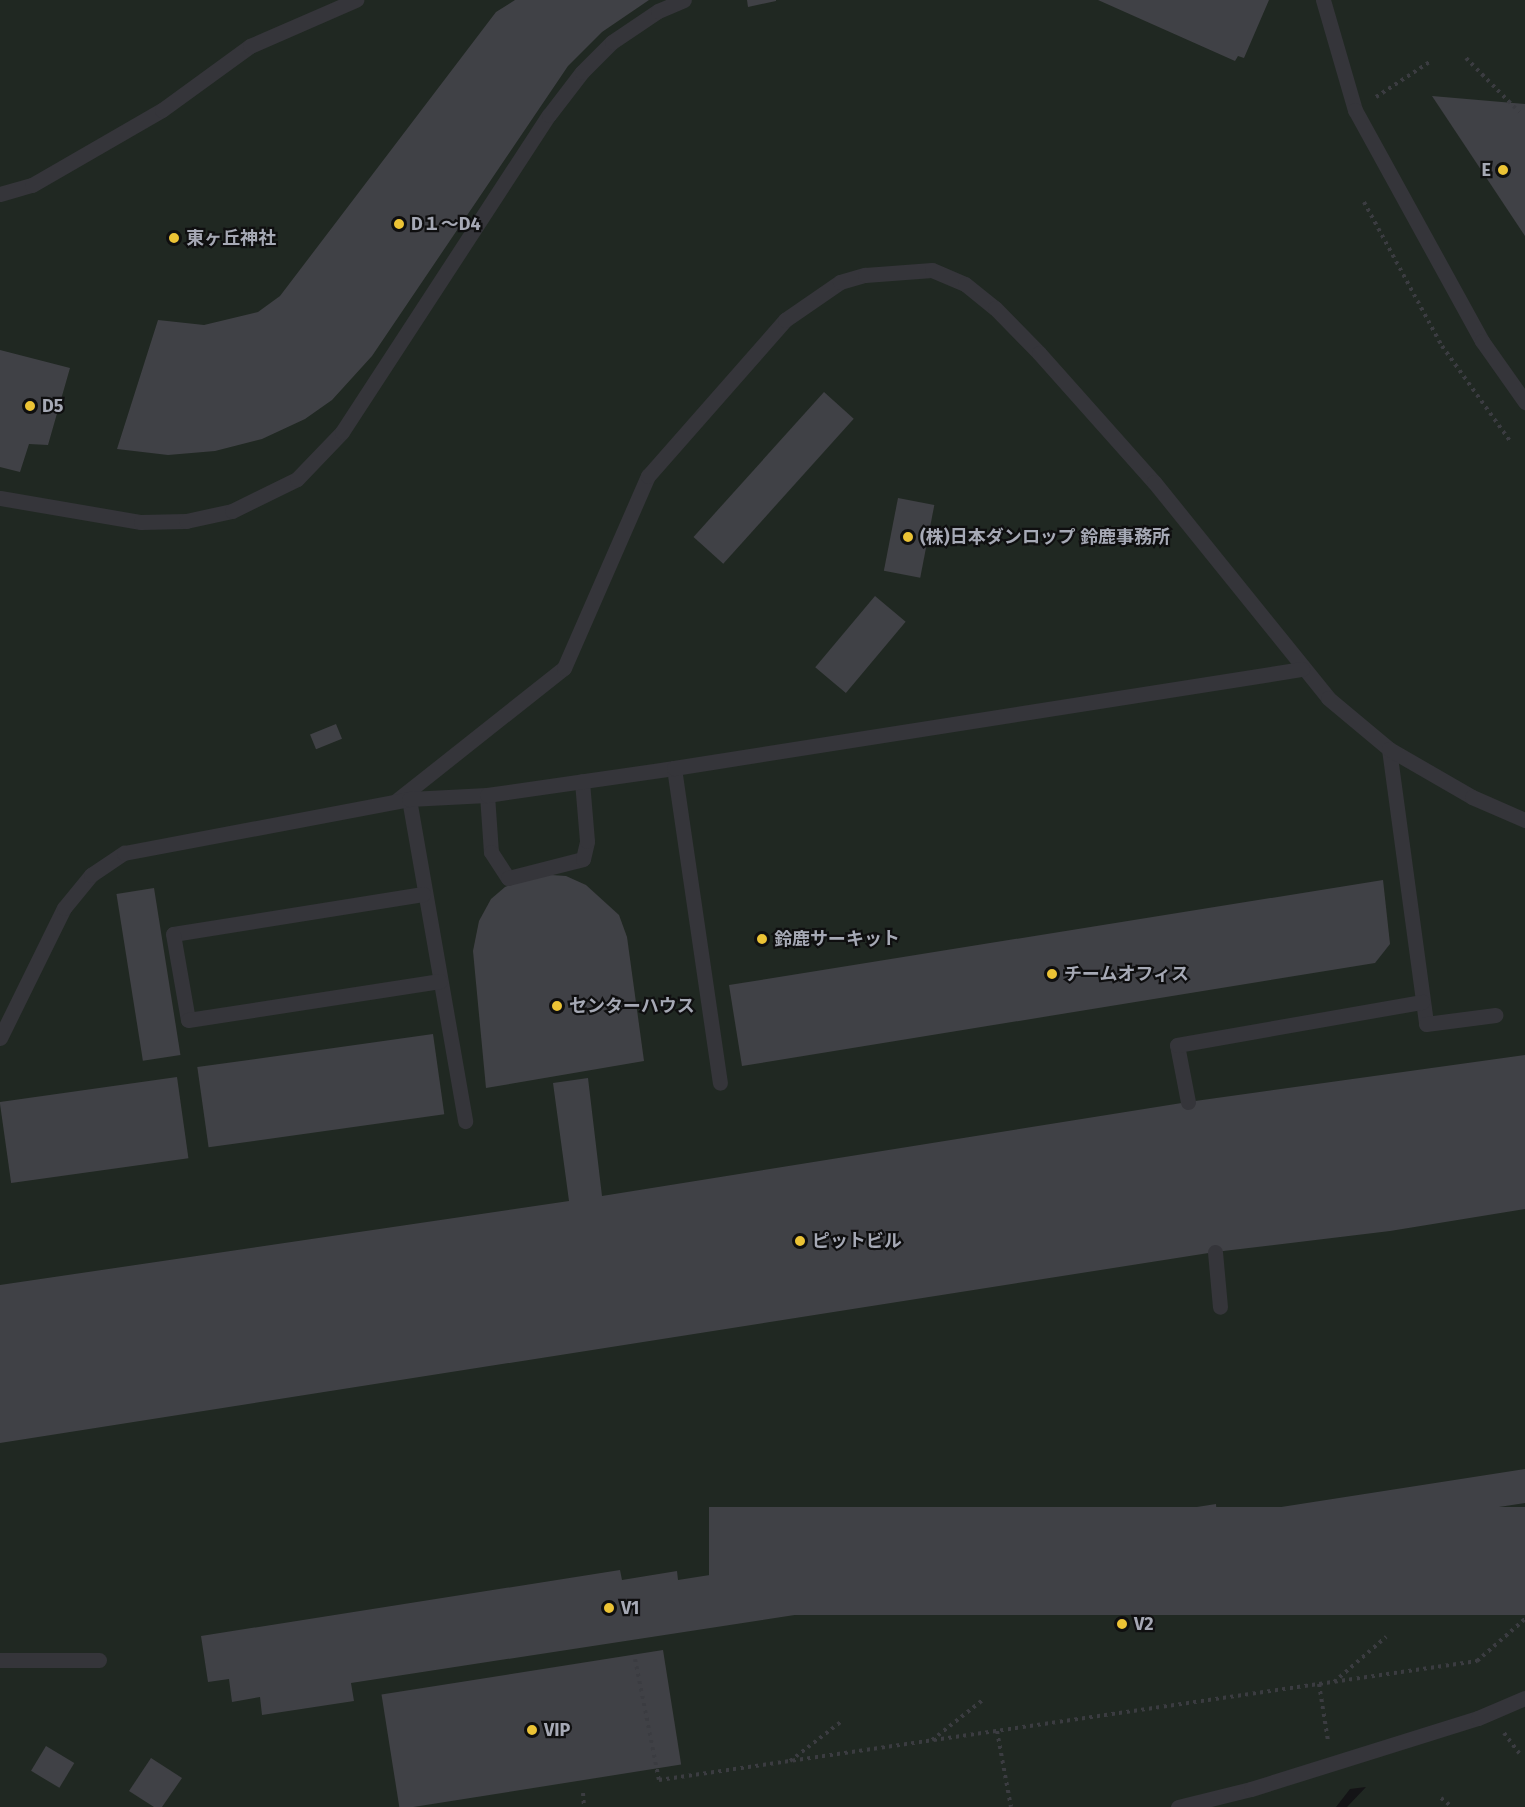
<!DOCTYPE html>
<html>
<head>
<meta charset="utf-8">
<style>
	body { margin:0 }
	#map { position:relative; width:1525px; height:1807px; overflow:hidden; background:#141416; font-family:"Fira Sans","Noto Sans JP",sans-serif }
	div>[style] { position:absolute }
	[style*='--x'] { left:calc(var(--x)*1px); top:calc(var(--y)*1px); width:calc(var(--w)*1px); rotate:calc(var(--a)*1deg) }
	.green>* { inset:0; background:#202822 }
	.building>* { inset:0; background:#404146; transform-origin:0 0 }
	.path>* { height:4px; margin-top:-2px; transform-origin:0; background:repeating-linear-gradient(90deg,#3b3c41 0 3px,transparent 0 7.5px) }
	.lane>* { height:15px; margin:-7.5px; padding:0 7.5px; transform-origin:7.5px; border-radius:7.5px; background:#35353a }
	.dots>* { width:16px; height:16px; translate:-50% -50%; box-sizing:border-box; border:3px solid #0f0f10; border-radius:50% }
	span { translate:-50% -50%; white-space:nowrap; text-align:center; line-height:1.15; -webkit-text-stroke:4.5px #0f0f10; paint-order:stroke }
	.poi-label { font-size:18px; color:#a6a9b5; font-weight:700 }
	.right { translate:-100% -50%; text-align:right }
	.left { translate:0 -50%; text-align:left }
</style>
</head>
<body>
<div id="map">
	<div class="green">
		<i style="clip-path:polygon(0 0,1525px 0,1525px 1807px,1347px 1807px,1366px 1787px,1350px 1789px,1336px 1807px,0 1807px)"></i>
	</div>
	<div class="building">
		<i style="clip-path:polygon(515px 0,649px 0,602px 32px,568px 66px,372px 356px,332px 400px,305px 419px,262px 439px,215px 451px,168px 455px,117px 449px,158px 320px,204px 325px,258px 312px,280px 296px,496px 12px)"></i>
		<i style="clip-path:polygon(747px 0,776px 0,776px 1px,748px 7px)"></i>
		<i style="clip-path:polygon(1098px 0,1269px 0,1244px 58px,1238px 56px,1235px 61px)"></i>
		<i style="clip-path:polygon(1432px 96px,1525px 104px,1525px 236px)"></i>
		<i style="clip-path:polygon(0 350px,70px 368px,48px 445px,29px 444px,20px 472px,0 467px)"></i>
		<i style="left:824px;top:392px;width:40px;height:195px;rotate:42deg"></i>
		<i style="left:898px;top:498px;width:37px;height:74px;rotate:11deg"></i>
		<i style="left:875px;top:596px;width:40px;height:93px;rotate:40deg"></i>
		<i style="left:336px;top:724px;width:16px;height:28px;rotate:68deg"></i>
		<i style="clip-path:polygon(551px 875px,566px 876px,586px 885px,619px 915px,627px 937px,644px 1061px,486px 1088px,473px 951px,479px 921px,491px 899px,505px 887px,533px 876px)"></i>
		<i style="clip-path:polygon(1383px 880px,1390px 944px,1375px 963px,742px 1066px,729px 985px)"></i>
		<i style="left:154px;top:888px;width:169px;height:38px;rotate:81deg"></i>
		<i style="left:433px;top:1034px;width:81px;height:238px;rotate:82deg"></i>
		<i style="clip-path:polygon(1525px 1055px,1525px 1209px,1390px 1231px,1215px 1252px,0 1443px,0 1285px,569px 1201px,553px 1083px,588px 1078px,602px 1196px,1188px 1102px)"></i>
		<i style="left:177px;top:1077px;width:82px;height:179px;rotate:82deg"></i>
		<i style="clip-path:polygon(1525px 1469px,1525px 1503px,351px 1683px,354px 1701px,262px 1715px,260px 1697px,232px 1702px,229px 1679px,208px 1682px,201px 1636px,620px 1570px,622px 1580px,677px 1571px,678px 1580px,1062px 1520px,1063px 1528px,1216px 1504px,1217px 1517px)"></i>
		<i style="left:1525px;top:1507px;width:108px;height:816px;rotate:90deg"></i>
		<i style="left:663px;top:1650px;width:116px;height:285px;rotate:81deg"></i>
		<i style="left:46px;top:1746px;width:33px;height:29px;rotate:31deg"></i>
		<i style="clip-path:polygon(151px 1758px,182px 1778px,162px 1807px,154px 1807px,129px 1791px)"></i>
	</div>
	<div class="path">
		<i style="--x:1466;--y:58;--w:76;--a:45.5"></i>
		<i style="--x:1376;--y:97;--w:66;--a:-33.2"></i>
		<i style="--x:1364;--y:202;--w:164;--a:61.6"></i>
		<i style="--x:1442;--y:346;--w:117;--a:54.4"></i>
		<i style="--x:635;--y:1659;--w:123;--a:78.8"></i>
		<i style="--x:659;--y:1780;--w:827;--a:-8.28"></i>
		<i style="--x:1477;--y:1661;--w:64;--a:-41.2"></i>
		<i style="--x:1334;--y:1682;--w:69;--a:-40.9"></i>
		<i style="--x:1319;--y:1684;--w:58;--a:81"></i>
		<i style="--x:997;--y:1731;--w:77;--a:79.6"></i>
		<i style="--x:1504;--y:1733;--w:26;--a:53"></i>
		<i style="--x:932;--y:1740;--w:66;--a:-38.3"></i>
		<i style="--x:790;--y:1761;--w:66;--a:-37.6"></i>
		<i style="--x:583;--y:1793;--w:14;--a:86"></i>
		<i style="--x:1441;--y:1798;--w:14;--a:39"></i>
	</div>
	<div class="lane">
		<i style="--x:1323;--y:0;--w:115;--a:73.8"></i>
		<i style="--x:1355;--y:110;--w:264;--a:61.2"></i>
		<i style="--x:1482;--y:341;--w:75;--a:54.8"></i>
		<i style="--x:0;--y:194;--w:33;--a:-16"></i>
		<i style="--x:32;--y:185;--w:150;--a:-30"></i>
		<i style="--x:162;--y:110;--w:109;--a:-36"></i>
		<i style="--x:250;--y:46;--w:116;--a:-23.5"></i>
		<i style="--x:0;--y:498;--w:143;--a:9.7"></i>
		<i style="--x:141;--y:522;--w:45;--a:-1.3"></i>
		<i style="--x:186;--y:521;--w:47;--a:-12.3"></i>
		<i style="--x:232;--y:511;--w:72;--a:-26.2"></i>
		<i style="--x:297;--y:479;--w:65;--a:-46.2"></i>
		<i style="--x:342;--y:432;--w:379;--a:-56.9"></i>
		<i style="--x:549;--y:115;--w:54;--a:-52.5"></i>
		<i style="--x:582;--y:72;--w:42;--a:-45"></i>
		<i style="--x:612;--y:42;--w:55;--a:-34"></i>
		<i style="--x:658;--y:11;--w:28;--a:-23"></i>
		<i style="--x:1389;--y:749;--w:277;--a:82.3"></i>
		<i style="--x:1426;--y:1024;--w:70;--a:-7.4"></i>
		<i style="--x:674;--y:768;--w:318;--a:81.7"></i>
		<i style="--x:487;--y:795;--w:57;--a:86"></i>
		<i style="--x:491;--y:852;--w:31;--a:57"></i>
		<i style="--x:508;--y:878;--w:77;--a:-14.2"></i>
		<i style="--x:583;--y:859;--w:18;--a:-77"></i>
		<i style="--x:587;--y:841;--w:60;--a:-94.8"></i>
		<i style="--x:409;--y:799;--w:327;--a:80.1"></i>
		<i style="--x:396;--y:801;--w:214;--a:-38.4"></i>
		<i style="--x:564;--y:668;--w:210;--a:-66.4"></i>
		<i style="--x:648;--y:476;--w:208;--a:-48.7"></i>
		<i style="--x:785;--y:320;--w:67;--a:-34.6"></i>
		<i style="--x:840;--y:282;--w:26;--a:-16"></i>
		<i style="--x:865;--y:275;--w:67;--a:-4.3"></i>
		<i style="--x:932;--y:270;--w:36;--a:23"></i>
		<i style="--x:965;--y:284;--w:38;--a:39"></i>
		<i style="--x:995;--y:308;--w:63;--a:45.6"></i>
		<i style="--x:1039;--y:353;--w:173;--a:48.3"></i>
		<i style="--x:1154;--y:482;--w:277;--a:51.1"></i>
		<i style="--x:1328;--y:698;--w:80;--a:39.9"></i>
		<i style="--x:1389;--y:749;--w:96;--a:30"></i>
		<i style="--x:1472;--y:797;--w:58;--a:23.5"></i>
		<i style="--x:423;--y:894;--w:253;--a:170.9"></i>
		<i style="--x:173;--y:934;--w:87;--a:80.1"></i>
		<i style="--x:188;--y:1020;--w:255;--a:-8.8"></i>
		<i style="--x:0;--y:1038;--w:145;--a:-63.8"></i>
		<i style="--x:64;--y:908;--w:43;--a:-50.7"></i>
		<i style="--x:91;--y:875;--w:40;--a:-34"></i>
		<i style="--x:124;--y:853;--w:290;--a:-10.7"></i>
		<i style="--x:409;--y:799;--w:78;--a:-2.9"></i>
		<i style="--x:487;--y:795;--w:189;--a:-8.2"></i>
		<i style="--x:674;--y:768;--w:636;--a:-8.96"></i>
		<i style="--x:1188;--y:1102;--w:58;--a:-100.9"></i>
		<i style="--x:1177;--y:1045;--w:249;--a:-10"></i>
		<i style="--x:1215;--y:1252;--w:55;--a:84.8"></i>
		<i style="--x:0;--y:1660;--w:99;--a:0"></i>
		<i style="--x:1178;--y:1807;--w:75;--a:-13.9"></i>
		<i style="--x:1251;--y:1789;--w:238;--a:-17.4"></i>
		<i style="--x:1478;--y:1718;--w:51;--a:-23.1"></i>
	</div>
	<div class="dots">
		<i style="left:1503px;top:170px;background:#ecc335"></i>
		<i style="left:399px;top:224px;background:#ecc335"></i>
		<i style="left:174px;top:238px;background:#ecc335"></i>
		<i style="left:30px;top:406px;background:#ecc335"></i>
		<i style="left:908px;top:537px;background:#ecc335"></i>
		<i style="left:762px;top:939px;background:#ecc335"></i>
		<i style="left:1052px;top:974px;background:#ecc335"></i>
		<i style="left:557px;top:1006px;background:#ecc335"></i>
		<i style="left:800px;top:1241px;background:#ecc335"></i>
		<i style="left:609px;top:1608px;background:#ecc335"></i>
		<i style="left:1122px;top:1624px;background:#ecc335"></i>
		<i style="left:532px;top:1730px;background:#ecc335"></i>
	</div>
	<div class="poi-label">
		<span class="right" style="left:1491px;top:170px">E</span>
		<span class="left" style="left:411px;top:224px">D１～D4</span>
		<span class="left" style="left:186px;top:238px">東ヶ丘神社</span>
		<span class="left" style="left:42px;top:406px">D5</span>
		<span class="left" style="left:920px;top:537px">(株)日本ダンロップ 鈴鹿事務所</span>
		<span class="left" style="left:774px;top:939px">鈴鹿サーキット</span>
		<span class="left" style="left:1064px;top:974px">チームオフィス</span>
		<span class="left" style="left:569px;top:1006px">センターハウス</span>
		<span class="left" style="left:812px;top:1241px">ピットビル</span>
		<span class="left" style="left:621px;top:1608px">V1</span>
		<span class="left" style="left:1134px;top:1624px">V2</span>
		<span class="left" style="left:544px;top:1730px">VIP</span>
	</div>
</div>
</body>
</html>
